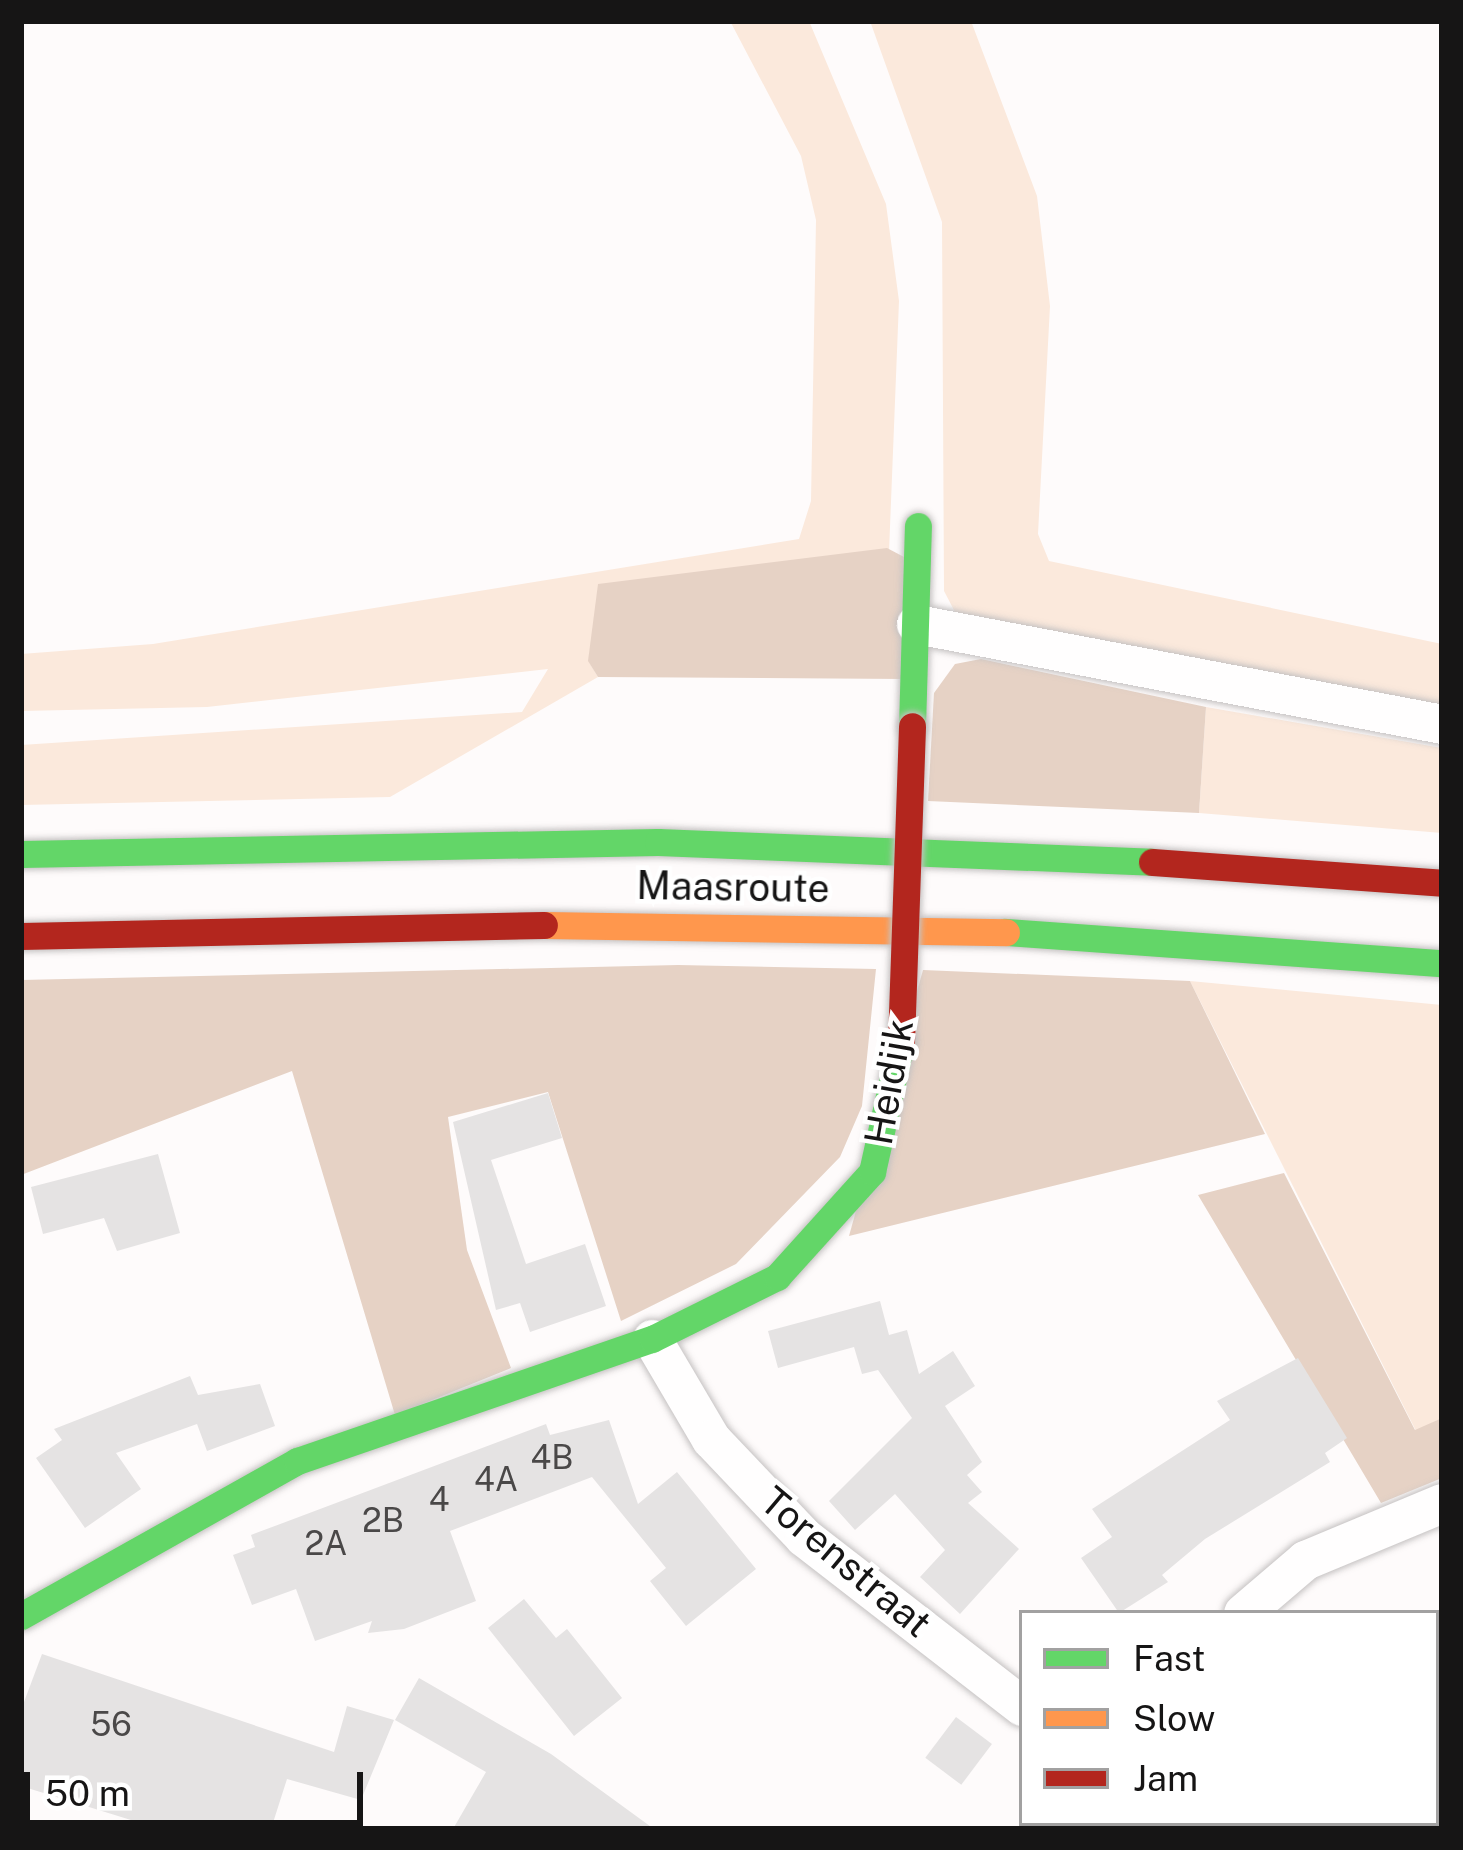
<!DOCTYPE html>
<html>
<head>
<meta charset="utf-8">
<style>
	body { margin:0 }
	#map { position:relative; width:1463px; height:1850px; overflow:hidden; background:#fefbfb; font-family:"Public Sans",sans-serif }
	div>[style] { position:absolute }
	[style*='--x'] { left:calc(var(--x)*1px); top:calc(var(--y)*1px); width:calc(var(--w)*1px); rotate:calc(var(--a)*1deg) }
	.green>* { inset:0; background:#fbe9dc }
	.forest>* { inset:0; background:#e6d2c5 }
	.building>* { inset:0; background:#e5e3e3; transform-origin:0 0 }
	.roads { filter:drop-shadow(0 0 3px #c5c2c2) drop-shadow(0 0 3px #c5c2c2) }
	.street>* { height:39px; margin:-19.5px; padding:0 19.5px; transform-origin:19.5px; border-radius:19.5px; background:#fffefe }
	.fast>* { height:27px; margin:-13.5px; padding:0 13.5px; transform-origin:13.5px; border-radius:13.5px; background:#63d668 }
	.slow>* { height:27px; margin:-13.5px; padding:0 13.5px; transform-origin:13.5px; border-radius:13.5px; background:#ff974d }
	.jam>* { height:27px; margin:-13.5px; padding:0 13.5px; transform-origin:13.5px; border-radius:13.5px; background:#b3261e }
	.bridges { filter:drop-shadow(0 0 3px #c5c2c2) drop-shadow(0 0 3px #c5c2c2) }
	.jam-bridge>* { height:27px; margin:-13.5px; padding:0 13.5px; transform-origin:13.5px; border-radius:13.5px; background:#b3261e }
	span { translate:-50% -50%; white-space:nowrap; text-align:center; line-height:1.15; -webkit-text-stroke:9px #fff; paint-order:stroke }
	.number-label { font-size:33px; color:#4a4848 }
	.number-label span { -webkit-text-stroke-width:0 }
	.street-label { font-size:39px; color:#161515 }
	.frame { position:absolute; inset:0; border:24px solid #161515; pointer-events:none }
	.legend { position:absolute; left:1019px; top:1610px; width:420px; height:216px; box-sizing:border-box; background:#fff; border:3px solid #a2a1a1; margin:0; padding:15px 21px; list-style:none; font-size:36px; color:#161515 }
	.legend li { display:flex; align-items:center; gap:24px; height:60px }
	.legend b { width:60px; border:3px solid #a2a1a1 }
	.scale { position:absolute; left:24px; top:1772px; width:339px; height:54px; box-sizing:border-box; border:6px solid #161515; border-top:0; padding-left:15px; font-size:36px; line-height:42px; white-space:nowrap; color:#161515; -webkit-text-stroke:9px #fff; paint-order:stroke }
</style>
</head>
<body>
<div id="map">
	<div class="green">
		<i style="clip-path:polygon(730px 21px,809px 21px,886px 204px,899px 301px,889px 552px,589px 662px,598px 677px,390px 797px,21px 805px,21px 745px,522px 712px,548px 669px,207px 707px,21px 711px,21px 654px,153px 644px,799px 539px,811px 501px,816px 220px,801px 156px)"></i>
		<i style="clip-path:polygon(870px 21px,971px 21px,1037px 196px,1050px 306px,1038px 534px,1049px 561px,1442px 644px,1442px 710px,955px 612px,944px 591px,942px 222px)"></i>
		<i style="clip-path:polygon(1206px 707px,1442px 748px,1442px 833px,1199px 813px)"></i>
		<i style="clip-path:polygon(1190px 981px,1442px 1005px,1442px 1418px,1416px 1431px)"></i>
	</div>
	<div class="forest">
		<i style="clip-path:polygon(887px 548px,904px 557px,904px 679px,598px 677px,588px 661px,598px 584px)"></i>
		<i style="clip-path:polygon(981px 659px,1206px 707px,1199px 813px,928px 801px,934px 693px,955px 664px)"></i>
		<i style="clip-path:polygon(678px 965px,876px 969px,862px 1106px,840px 1157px,736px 1264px,621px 1321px,548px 1092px,448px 1117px,467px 1250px,511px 1368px,395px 1415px,292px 1071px,21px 1175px,21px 980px)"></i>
		<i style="clip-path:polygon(923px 970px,1190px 981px,1265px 1134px,849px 1236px)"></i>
		<i style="clip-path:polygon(1284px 1173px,1415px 1430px,1442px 1418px,1442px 1478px,1381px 1503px,1198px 1195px)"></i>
	</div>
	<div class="building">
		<i style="clip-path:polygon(548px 1093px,562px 1138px,491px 1160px,526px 1264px,585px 1244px,606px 1306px,530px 1332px,520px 1303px,496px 1310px,453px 1122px)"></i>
		<i style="clip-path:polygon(158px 1154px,180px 1233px,117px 1251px,104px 1218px,43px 1234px,31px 1187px)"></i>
		<i style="clip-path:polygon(880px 1301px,889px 1335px,907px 1330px,919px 1374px,953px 1351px,975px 1386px,945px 1406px,982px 1462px,967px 1475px,982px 1492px,968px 1503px,1019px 1549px,960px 1614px,920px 1577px,945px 1550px,895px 1494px,855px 1530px,829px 1501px,912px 1418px,878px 1370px,862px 1374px,854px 1347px,778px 1368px,768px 1331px)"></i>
		<i style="clip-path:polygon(1298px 1358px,1347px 1438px,1325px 1453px,1330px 1462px,1205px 1539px,1162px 1575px,1168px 1582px,1119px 1613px,1081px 1558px,1112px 1537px,1092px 1509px,1230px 1420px,1217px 1401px)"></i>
		<i style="clip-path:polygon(190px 1376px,198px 1395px,260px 1384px,275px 1426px,207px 1451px,197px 1424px,116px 1453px,141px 1489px,85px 1528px,36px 1458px,62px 1440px,54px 1429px)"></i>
		<i style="clip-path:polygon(609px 1420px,638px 1504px,677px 1472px,756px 1569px,686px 1626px,650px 1581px,666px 1568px,592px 1477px,450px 1531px,476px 1601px,404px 1629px,368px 1633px,372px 1621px,315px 1641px,296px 1589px,252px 1605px,233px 1555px,255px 1547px,251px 1535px,546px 1424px,550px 1435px)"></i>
		<i style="clip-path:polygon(524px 1599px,556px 1638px,567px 1629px,622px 1698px,574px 1736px,488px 1628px)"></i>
		<i style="clip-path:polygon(42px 1654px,334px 1752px,347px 1706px,394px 1720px,361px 1800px,287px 1779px,271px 1829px,160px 1829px,21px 1786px,21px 1710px)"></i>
		<i style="clip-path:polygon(419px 1678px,551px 1754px,654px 1829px,453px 1829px,486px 1772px,395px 1720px)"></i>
		<i style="left:956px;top:1717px;width:45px;height:51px;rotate:37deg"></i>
	</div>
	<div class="roads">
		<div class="street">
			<i style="--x:916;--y:624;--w:535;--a:10.76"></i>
			<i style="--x:652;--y:1339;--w:116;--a:59.5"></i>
			<i style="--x:711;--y:1439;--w:135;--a:46.5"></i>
			<i style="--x:804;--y:1537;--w:276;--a:37.8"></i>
			<i style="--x:1243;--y:1613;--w:82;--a:-40.5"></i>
			<i style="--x:1305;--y:1560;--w:148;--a:-22.6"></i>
			<i style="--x:1165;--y:1823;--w:9;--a:41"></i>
			<i style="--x:1055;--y:1829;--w:7;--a:-63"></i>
		</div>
		<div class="fast">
			<i style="--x:912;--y:726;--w:200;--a:-88.3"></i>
			<i style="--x:21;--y:854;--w:637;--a:-1.08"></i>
			<i style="--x:658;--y:842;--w:494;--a:2.3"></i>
			<i style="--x:1006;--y:932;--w:437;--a:4.1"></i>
			<i style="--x:21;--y:1616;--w:317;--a:-29.3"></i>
			<i style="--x:297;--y:1461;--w:375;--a:-19"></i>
			<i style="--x:652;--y:1339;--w:140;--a:-26.4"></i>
			<i style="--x:777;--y:1277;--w:142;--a:-47.9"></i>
			<i style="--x:872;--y:1172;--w:133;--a:-77.4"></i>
		</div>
		<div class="slow">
			<i style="--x:544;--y:925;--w:462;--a:0.9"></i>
		</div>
		<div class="jam">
			<i style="--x:1152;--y:862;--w:291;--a:4.1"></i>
			<i style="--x:21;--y:936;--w:523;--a:-1.2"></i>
		</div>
	</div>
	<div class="bridges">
		<div class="jam-bridge">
			<i style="--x:901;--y:1042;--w:316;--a:-88"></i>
		</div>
	</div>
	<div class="number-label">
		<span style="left:552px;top:1458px">4B</span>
		<span style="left:496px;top:1480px">4A</span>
		<span style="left:439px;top:1500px">4</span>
		<span style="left:383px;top:1521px">2B</span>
		<span style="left:326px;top:1544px">2A</span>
		<span style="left:111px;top:1725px">56</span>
	</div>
	<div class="street-label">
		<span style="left:733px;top:887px;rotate:1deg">Maasroute</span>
		<span style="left:889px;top:1082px;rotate:-80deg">Heidijk</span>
		<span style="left:846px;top:1562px;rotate:40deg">Torenstraat</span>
	</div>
	<div class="frame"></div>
	<ul class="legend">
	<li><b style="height:15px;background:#63d668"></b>Fast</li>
	<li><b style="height:15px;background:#ff974d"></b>Slow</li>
	<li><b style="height:15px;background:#b3261e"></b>Jam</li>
	</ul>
	<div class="scale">50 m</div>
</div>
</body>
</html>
